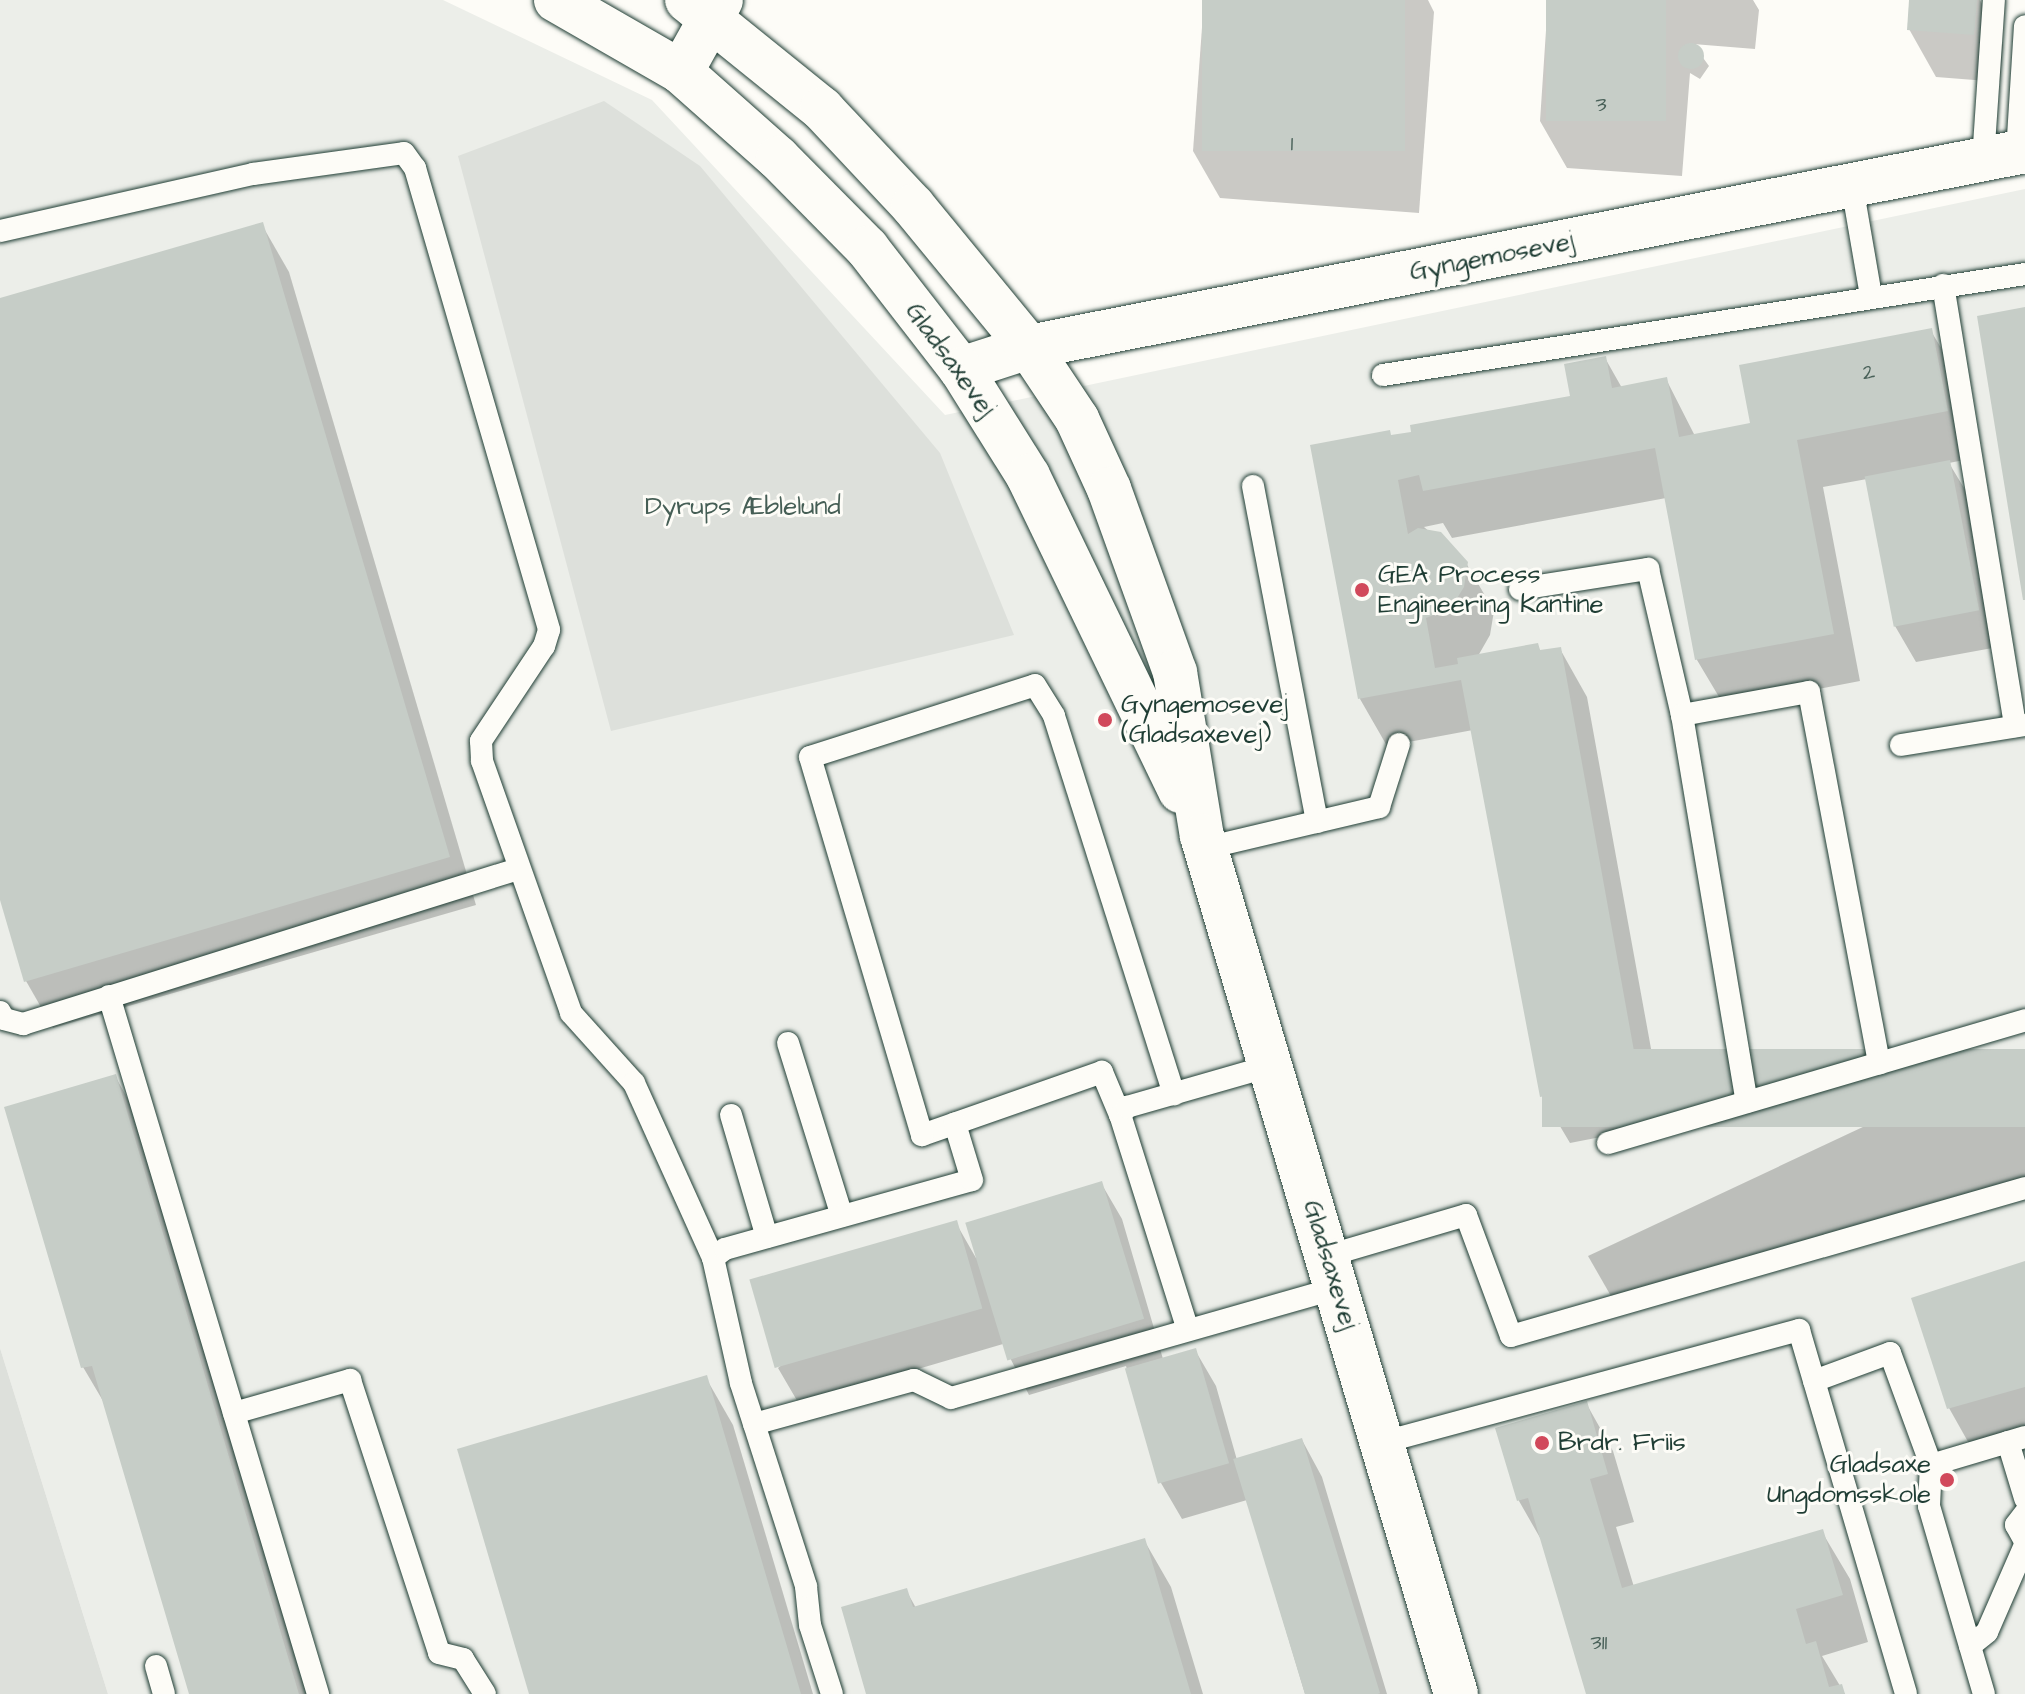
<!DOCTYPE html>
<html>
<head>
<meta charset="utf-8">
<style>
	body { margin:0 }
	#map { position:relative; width:2025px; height:1694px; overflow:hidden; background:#fdfcf7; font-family:"Architects Daughter",sans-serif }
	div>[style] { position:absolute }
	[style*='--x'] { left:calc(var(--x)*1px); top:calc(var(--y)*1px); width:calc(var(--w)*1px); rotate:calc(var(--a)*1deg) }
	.built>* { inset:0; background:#eceee9 }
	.green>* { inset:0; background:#dde0db }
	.shadow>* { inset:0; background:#0003 }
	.building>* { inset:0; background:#c6cdc7; transform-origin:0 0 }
	.round { border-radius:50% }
	.roads { filter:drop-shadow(0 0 2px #1f3d34) drop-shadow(0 0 2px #1f3d34) }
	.service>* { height:22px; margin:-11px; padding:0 11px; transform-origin:11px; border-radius:11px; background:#fdfcf7 }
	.minor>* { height:44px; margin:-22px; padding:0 22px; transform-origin:22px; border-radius:22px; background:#fdfcf7 }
	.tertiary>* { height:44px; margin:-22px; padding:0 22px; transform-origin:22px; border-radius:22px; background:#fdfcf7 }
	.dots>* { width:22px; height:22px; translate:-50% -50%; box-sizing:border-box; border:4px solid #fdfcf7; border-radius:50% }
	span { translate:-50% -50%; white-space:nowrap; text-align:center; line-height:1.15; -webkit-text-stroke:6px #fdfcf7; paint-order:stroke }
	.number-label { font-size:22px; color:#496159 }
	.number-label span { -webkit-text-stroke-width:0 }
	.street-label { font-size:26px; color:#1f3d34 }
	.park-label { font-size:26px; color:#455e55 }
	.poi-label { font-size:26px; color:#1f3d34 }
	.left { translate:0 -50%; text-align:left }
	.right { translate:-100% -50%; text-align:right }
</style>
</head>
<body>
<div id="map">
	<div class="built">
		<i style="clip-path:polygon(0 0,443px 0,652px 100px,945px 415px,2025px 189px,2025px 1694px,108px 1694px,0 1348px)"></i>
	</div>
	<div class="green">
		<i style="clip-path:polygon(604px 101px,700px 166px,940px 453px,1014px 635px,611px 731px,458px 156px)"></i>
		<i style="clip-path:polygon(0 1348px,108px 1694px,0 1694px)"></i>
	</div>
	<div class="shadow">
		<i style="clip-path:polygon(1204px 0,1428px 0,1434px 12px,1419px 213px,1220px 198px,1193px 151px)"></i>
		<i style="clip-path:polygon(1548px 0,1753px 0,1759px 10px,1755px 49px,1693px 44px,1709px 66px,1700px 79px,1690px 73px,1682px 176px,1567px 168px,1540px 121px)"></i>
		<i style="clip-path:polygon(1911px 0,1980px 0,2003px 45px,2000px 82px,1936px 77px,1909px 29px)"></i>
		<i style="clip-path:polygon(262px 225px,289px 272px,476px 905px,53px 1028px,26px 981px,0 893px,0 300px)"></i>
		<i style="clip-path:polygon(1931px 331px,1959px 378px,1974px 458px,1949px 463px,1970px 498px,1998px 647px,1916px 662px,1895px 626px,1867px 479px,1823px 487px,1860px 681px,1725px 707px,1697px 660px,1666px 498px,1452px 538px,1443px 523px,1424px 527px,1466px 563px,1494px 611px,1490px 635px,1478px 656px,1537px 645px,1541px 652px,1560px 649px,1587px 697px,1660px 1098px,1642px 1101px,1647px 1128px,1570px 1143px,1542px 1096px,1473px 730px,1387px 746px,1360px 699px,1392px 437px,1572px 397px,1605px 358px,1622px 388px,1666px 379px,1695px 436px,1753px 425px)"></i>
		<i style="clip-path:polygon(2025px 1051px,2025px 1182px,1615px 1303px,1588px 1256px)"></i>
		<i style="clip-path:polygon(115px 1076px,142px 1124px,311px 1694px,191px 1694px,106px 1406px,83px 1367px)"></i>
		<i style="clip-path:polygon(1101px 1183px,1122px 1219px,1163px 1359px,1195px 1350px,1216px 1386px,1237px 1460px,1302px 1440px,1322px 1477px,1387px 1694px,1305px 1694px,1247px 1500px,1182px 1519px,1161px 1483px,1126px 1366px,1029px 1395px,1003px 1344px,799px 1404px,778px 1368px,956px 1223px,976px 1258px)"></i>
		<i style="clip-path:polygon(2025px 1265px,2025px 1442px,1976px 1456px,1949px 1408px)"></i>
		<i style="clip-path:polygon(706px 1378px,733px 1425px,813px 1694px,531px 1694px)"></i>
		<i style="clip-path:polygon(1586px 1403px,1613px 1451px,1634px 1522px,1616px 1527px,1634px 1587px,1822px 1532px,1850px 1579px,1868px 1642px,1822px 1656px,1845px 1694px,1588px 1694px,1543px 1543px,1519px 1501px,1498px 1429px)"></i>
		<i style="clip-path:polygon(1144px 1540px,1171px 1587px,1203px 1694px,869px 1694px,906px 1590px,916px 1608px)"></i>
	</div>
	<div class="building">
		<i style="left:1202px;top:0;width:203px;height:151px"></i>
		<i style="left:1546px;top:0;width:120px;height:121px"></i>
		<i style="clip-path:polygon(1909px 0,1977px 0,1974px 35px,1907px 30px)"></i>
		<i class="round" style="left:1678px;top:43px;width:26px;height:26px"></i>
		<i style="clip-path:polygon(263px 222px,450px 857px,24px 982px,0 900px,0 298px)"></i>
		<i style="clip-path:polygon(2025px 307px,2025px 600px,2023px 600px,1977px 316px)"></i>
		<i style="clip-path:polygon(1932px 328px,1948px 411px,1797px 440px,1834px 634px,1695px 660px,1655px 448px,1423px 491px,1419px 475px,1398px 480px,1408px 534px,1418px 528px,1441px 532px,1468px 562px,1464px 587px,1451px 608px,1426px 618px,1435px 668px,1458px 664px,1457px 658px,1538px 643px,1540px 650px,1561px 647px,1634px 1051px,1616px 1054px,1621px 1081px,1540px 1097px,1461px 680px,1358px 699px,1310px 445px,1390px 430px,1391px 435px,1411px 432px,1410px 425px,1570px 396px,1564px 364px,1606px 356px,1612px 388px,1667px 377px,1679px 437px,1750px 423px,1739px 365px)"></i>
		<i style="left:1950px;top:460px;width:153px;height:87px;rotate:79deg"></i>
		<i style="left:2025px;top:1049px;width:78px;height:483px;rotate:90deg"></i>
		<i style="clip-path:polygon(116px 1074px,299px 1694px,189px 1694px,92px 1366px,81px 1368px,4px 1107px)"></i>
		<i style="left:1102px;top:1181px;width:144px;height:143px;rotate:73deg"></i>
		<i style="left:957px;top:1220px;width:92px;height:216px;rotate:74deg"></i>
		<i style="clip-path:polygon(2025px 1261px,2025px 1387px,1947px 1409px,1911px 1298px)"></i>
		<i style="left:1196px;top:1348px;width:120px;height:74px;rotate:74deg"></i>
		<i style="clip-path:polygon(707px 1375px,801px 1694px,529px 1694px,457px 1449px)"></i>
		<i style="clip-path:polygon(1587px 1401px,1608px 1474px,1590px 1479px,1622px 1588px,1823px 1529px,1843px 1595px,1796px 1609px,1806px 1644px,1816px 1641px,1829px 1687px,1842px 1684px,1845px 1694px,1586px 1694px,1528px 1498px,1517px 1501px,1495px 1428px)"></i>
		<i style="left:1302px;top:1438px;width:267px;height:72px;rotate:73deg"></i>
		<i style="clip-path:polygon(1145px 1538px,1191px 1694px,866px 1694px,841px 1607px,907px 1588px,913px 1607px)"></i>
	</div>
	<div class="roads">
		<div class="service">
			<i style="--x:2017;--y:153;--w:127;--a:-86.4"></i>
			<i style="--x:1983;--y:160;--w:160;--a:-86.1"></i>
			<i style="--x:1852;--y:186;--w:112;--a:80.2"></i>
			<i style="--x:0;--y:231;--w:259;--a:-12.7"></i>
			<i style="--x:253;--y:174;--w:152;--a:-7.9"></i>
			<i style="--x:404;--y:153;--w:19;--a:54"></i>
			<i style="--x:415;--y:168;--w:481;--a:73.8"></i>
			<i style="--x:549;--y:630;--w:17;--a:107"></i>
			<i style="--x:544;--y:646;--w:114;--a:123.6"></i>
			<i style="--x:481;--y:741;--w:20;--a:87"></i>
			<i style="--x:482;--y:761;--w:267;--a:70.5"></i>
			<i style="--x:571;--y:1013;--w:94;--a:48"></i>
			<i style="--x:634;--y:1083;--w:192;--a:65.7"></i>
			<i style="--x:1943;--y:285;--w:447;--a:80.7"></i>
			<i style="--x:1383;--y:375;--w:650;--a:-8.94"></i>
			<i style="--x:1253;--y:486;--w:342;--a:79.2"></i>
			<i style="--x:1520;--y:589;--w:130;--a:-8.9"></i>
			<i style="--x:1648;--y:569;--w:150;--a:76.9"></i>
			<i style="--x:1682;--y:715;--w:392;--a:80.5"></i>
			<i style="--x:1682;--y:715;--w:129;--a:-10.3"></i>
			<i style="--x:1809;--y:692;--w:378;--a:79.3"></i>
			<i style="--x:1901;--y:745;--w:126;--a:-9.2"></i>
			<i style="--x:1206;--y:848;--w:178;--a:-13.3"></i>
			<i style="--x:1379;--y:807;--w:66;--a:-72.4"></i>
			<i style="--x:109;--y:996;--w:729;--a:73.33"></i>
			<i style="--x:0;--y:1012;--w:8;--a:60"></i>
			<i style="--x:4;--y:1019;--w:20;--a:15"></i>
			<i style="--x:23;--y:1024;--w:519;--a:-17.39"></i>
			<i style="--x:788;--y:1043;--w:181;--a:72.7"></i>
			<i style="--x:731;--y:1115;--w:127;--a:73.6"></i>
			<i style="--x:1120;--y:1115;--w:47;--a:-112.7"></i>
			<i style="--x:1102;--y:1072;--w:191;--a:160.7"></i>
			<i style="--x:922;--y:1135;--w:394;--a:-106.5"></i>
			<i style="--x:810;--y:757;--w:236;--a:-17.7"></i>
			<i style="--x:1035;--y:685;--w:36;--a:58"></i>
			<i style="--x:1054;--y:716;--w:397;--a:72.4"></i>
			<i style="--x:1608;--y:1143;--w:435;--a:-16.4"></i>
			<i style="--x:1327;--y:1256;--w:145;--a:-16.4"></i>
			<i style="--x:1466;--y:1215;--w:129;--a:69.6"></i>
			<i style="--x:1511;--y:1336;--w:535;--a:-16.06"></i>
			<i style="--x:1187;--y:1327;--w:222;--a:-107.5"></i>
			<i style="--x:1120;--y:1115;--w:11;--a:-49"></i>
			<i style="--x:1127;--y:1107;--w:149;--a:-16"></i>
			<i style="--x:1814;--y:1381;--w:81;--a:-20.2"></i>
			<i style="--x:1890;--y:1353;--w:119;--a:69.9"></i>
			<i style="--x:1931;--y:1465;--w:98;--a:-16.6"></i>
			<i style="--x:234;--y:1413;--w:121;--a:-15.9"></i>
			<i style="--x:350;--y:1380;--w:287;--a:71.9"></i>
			<i style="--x:439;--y:1653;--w:25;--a:14"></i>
			<i style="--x:463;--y:1659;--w:41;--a:57.8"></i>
			<i style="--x:754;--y:1424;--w:166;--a:-15.4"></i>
			<i style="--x:914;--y:1380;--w:41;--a:25.9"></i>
			<i style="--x:951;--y:1398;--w:400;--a:-15.9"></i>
			<i style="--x:1384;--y:1442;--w:430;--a:-15.1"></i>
			<i style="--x:1799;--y:1330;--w:379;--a:73.6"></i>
			<i style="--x:2008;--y:1442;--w:59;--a:73.1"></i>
			<i style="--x:1931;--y:1465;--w:41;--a:92.8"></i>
			<i style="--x:1929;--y:1506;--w:196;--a:73.7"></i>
			<i style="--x:2025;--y:1513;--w:15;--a:127"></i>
			<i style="--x:2016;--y:1525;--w:18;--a:61"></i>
			<i style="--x:1970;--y:1646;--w:22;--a:-39"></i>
			<i style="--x:1987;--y:1632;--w:95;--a:-66.4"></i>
			<i style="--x:156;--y:1666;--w:29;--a:74"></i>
			<i style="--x:832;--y:1694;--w:72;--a:-107.7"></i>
			<i style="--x:810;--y:1625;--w:39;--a:-96"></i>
			<i style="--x:806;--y:1586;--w:213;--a:-107.8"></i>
			<i style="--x:741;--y:1383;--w:128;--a:-102.6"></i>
			<i style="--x:713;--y:1258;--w:15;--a:-37"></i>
			<i style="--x:725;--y:1249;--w:256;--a:-15.6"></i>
			<i style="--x:972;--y:1180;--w:59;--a:-106.9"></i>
		</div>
		<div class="minor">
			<i style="--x:681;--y:72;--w:82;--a:-60.9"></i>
			<i style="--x:961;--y:369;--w:71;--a:-17.9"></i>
			<i style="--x:1029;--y:347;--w:1015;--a:-11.13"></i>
		</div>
		<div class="tertiary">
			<i style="--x:556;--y:0;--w:144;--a:29.9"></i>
			<i style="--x:681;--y:72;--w:130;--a:41.6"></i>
			<i style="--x:778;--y:158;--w:127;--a:45.3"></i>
			<i style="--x:867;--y:248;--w:153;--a:52.2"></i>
			<i style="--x:961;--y:369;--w:126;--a:57.9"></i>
			<i style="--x:1028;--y:476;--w:350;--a:64.2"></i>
			<i style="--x:687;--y:0;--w:174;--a:38.9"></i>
			<i style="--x:822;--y:109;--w:133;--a:46.8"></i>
			<i style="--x:913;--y:206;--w:183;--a:50.6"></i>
			<i style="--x:1029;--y:347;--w:87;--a:56.3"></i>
			<i style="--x:1077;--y:419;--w:77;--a:65.4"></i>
			<i style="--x:1109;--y:489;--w:195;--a:70.2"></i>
			<i style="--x:1175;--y:672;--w:166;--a:80.7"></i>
			<i style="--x:1202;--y:836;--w:895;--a:73.51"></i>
		</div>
	</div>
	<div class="dots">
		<i style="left:1362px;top:590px;background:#d1495b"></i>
		<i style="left:1105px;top:720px;background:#d1495b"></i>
		<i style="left:1542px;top:1443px;background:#d1495b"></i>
		<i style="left:1947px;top:1480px;background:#d1495b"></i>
	</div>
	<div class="number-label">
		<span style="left:1601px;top:105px">3</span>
		<span style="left:1292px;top:144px">1</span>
		<span style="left:1869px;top:373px">2</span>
		<span style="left:1599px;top:1643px">311</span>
	</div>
	<div class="street-label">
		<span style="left:1492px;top:257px;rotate:-11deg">Gyngemosevej</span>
		<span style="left:950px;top:360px;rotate:54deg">Gladsaxevej</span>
		<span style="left:1330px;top:1265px;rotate:73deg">Gladsaxevej</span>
	</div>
	<div class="park-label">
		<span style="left:743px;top:507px">Dyrups Æblelund</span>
	</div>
	<div class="poi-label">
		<span class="left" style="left:1378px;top:590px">GEA Process<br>Engineering Kantine</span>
		<span class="left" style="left:1121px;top:720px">Gyngemosevej<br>(Gladsaxevej)</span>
		<span class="left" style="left:1558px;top:1443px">Brdr. Friis</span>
		<span class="right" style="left:1931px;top:1480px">Gladsaxe<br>Ungdomsskole</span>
	</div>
</div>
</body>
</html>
